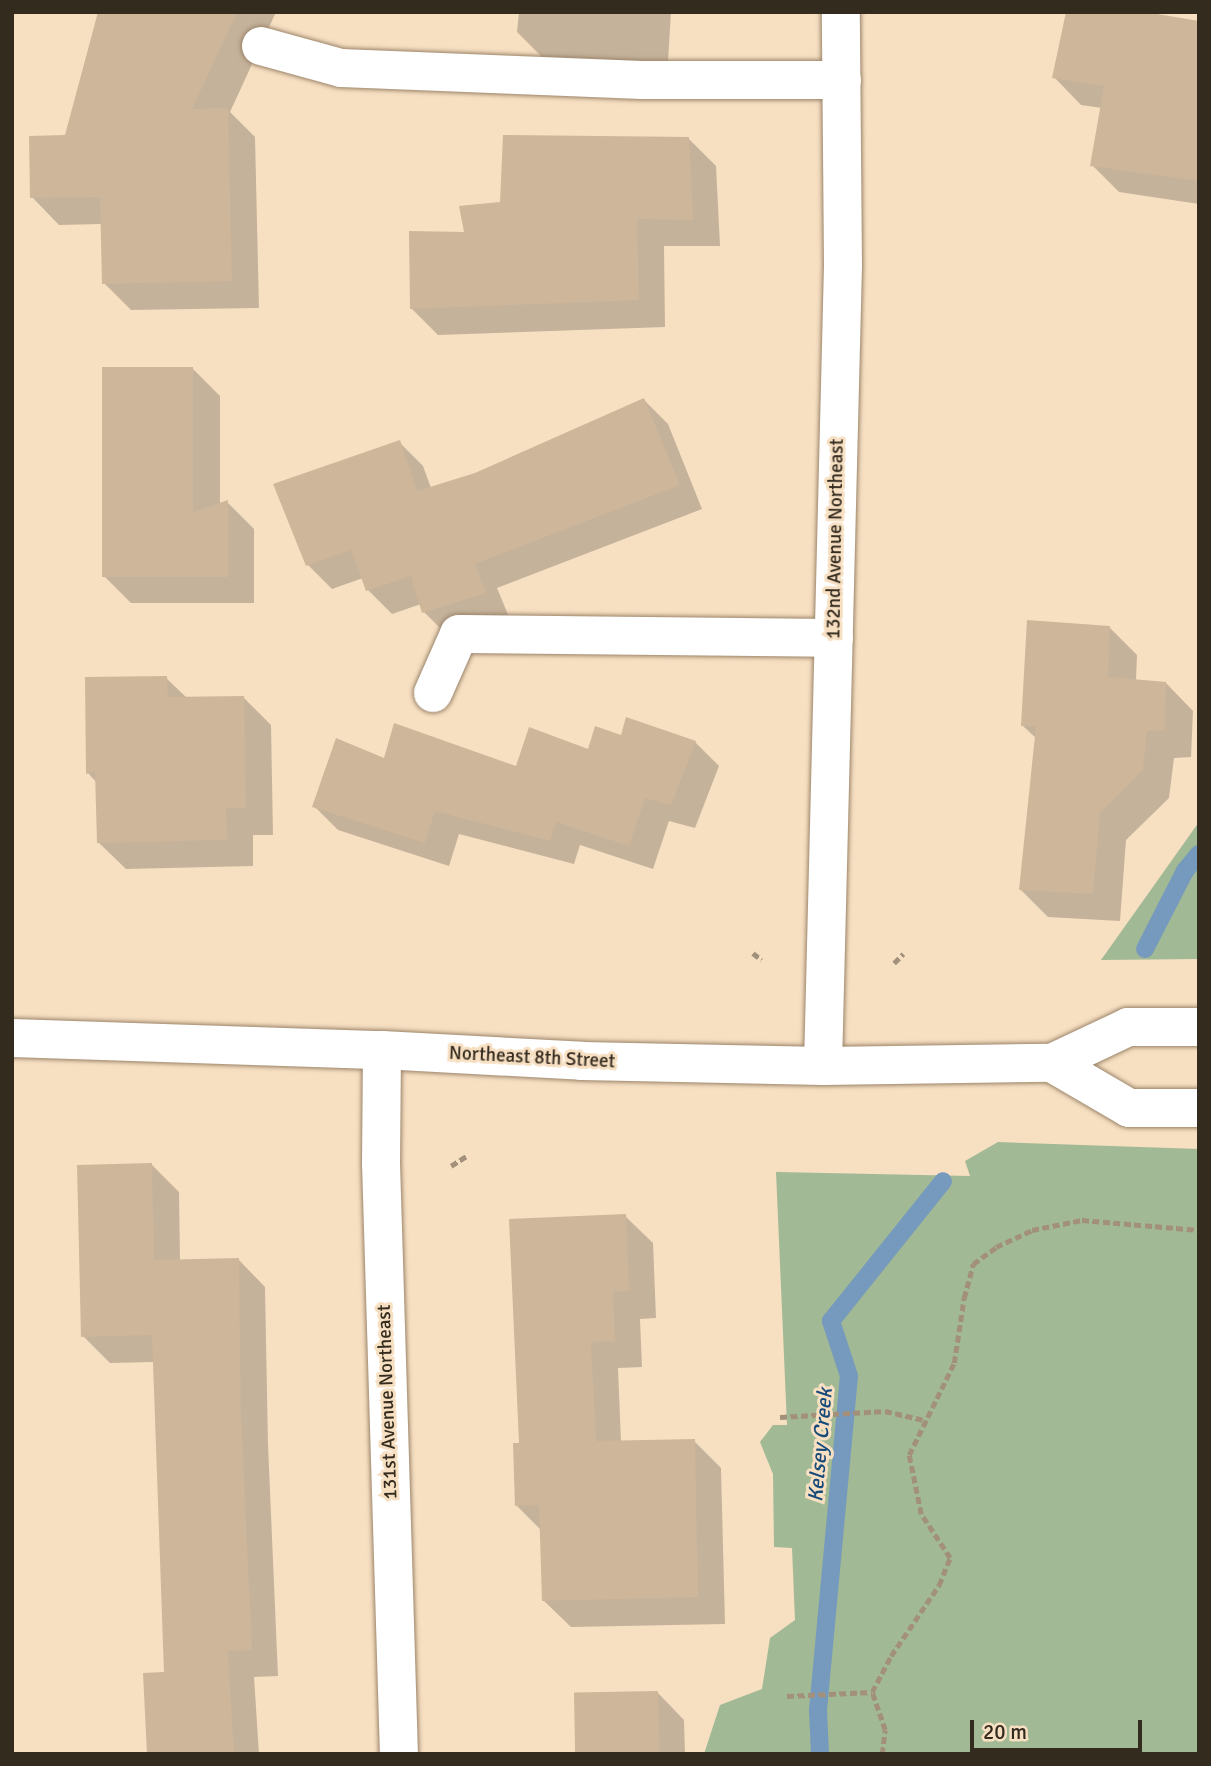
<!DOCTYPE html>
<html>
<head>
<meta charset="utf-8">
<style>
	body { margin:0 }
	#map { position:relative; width:1211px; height:1766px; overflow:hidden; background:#f7dfc2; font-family:Signika,sans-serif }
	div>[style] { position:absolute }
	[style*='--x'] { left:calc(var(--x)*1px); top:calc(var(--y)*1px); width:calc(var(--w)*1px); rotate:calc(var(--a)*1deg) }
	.green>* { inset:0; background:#a1b994 }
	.shadow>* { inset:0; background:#0003 }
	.stream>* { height:18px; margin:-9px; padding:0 9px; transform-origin:9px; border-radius:9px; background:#7699be }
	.building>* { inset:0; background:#cdb699; transform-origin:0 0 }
	.path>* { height:4.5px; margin-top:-2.25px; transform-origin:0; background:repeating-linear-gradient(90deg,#a2907b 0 7px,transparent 0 10.5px) }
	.roads { filter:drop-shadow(0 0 2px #9b856a) drop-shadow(0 0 2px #9b856a) }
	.minor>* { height:38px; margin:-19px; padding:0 19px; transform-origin:19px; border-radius:19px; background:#fff }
	.major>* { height:38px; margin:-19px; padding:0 19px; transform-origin:19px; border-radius:19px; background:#fff }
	span { translate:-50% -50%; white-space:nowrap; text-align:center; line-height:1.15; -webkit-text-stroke:6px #f7dfc2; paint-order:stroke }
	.street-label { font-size:19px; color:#342b1f }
	.water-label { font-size:21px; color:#164a79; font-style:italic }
	.frame { position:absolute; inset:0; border:14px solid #342b1f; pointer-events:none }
	.scale { position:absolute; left:970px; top:1720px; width:172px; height:32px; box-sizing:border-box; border:4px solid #342b1f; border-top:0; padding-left:9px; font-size:21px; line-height:24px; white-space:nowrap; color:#342b1f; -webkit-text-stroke:5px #f7dfc2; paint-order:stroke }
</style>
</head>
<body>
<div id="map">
	<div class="green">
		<i style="clip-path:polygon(1199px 822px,1199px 959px,1101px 960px)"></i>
		<i style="clip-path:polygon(998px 1142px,1199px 1149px,1199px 1754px,704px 1754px,720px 1705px,762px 1689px,770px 1638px,795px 1620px,792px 1548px,774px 1547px,773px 1474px,760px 1442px,773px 1425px,787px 1425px,776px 1172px,970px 1176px,965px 1161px)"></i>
	</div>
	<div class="shadow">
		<i style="clip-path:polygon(140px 12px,276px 12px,230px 112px,255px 137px,259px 308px,131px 310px,104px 283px,102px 224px,59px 225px,32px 197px)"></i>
		<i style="clip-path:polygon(519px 12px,671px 12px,667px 77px,544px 59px,517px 32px)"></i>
		<i style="clip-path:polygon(1199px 23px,1199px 204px,1119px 192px,1092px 165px,1102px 108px,1081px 105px,1054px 77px)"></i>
		<i style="clip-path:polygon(689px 139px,716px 166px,720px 246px,664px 246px,665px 327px,438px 335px,411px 308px,466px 234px,502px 204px)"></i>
		<i style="clip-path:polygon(193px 369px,220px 396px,220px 504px,227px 502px,254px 529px,254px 603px,131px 603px,104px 576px)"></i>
		<i style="clip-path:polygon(644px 400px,668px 424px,702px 509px,497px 588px,509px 617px,448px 636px,424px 612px,421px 604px,392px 614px,368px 590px,363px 578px,332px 589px,308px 565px,399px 442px,423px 466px,431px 488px,476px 475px)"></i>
		<i style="clip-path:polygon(1110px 628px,1137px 655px,1136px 681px,1166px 683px,1193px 711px,1191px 757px,1174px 758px,1169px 798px,1126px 840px,1120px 921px,1048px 917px,1021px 890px,1037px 739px,1023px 726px)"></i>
		<i style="clip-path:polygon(166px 678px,187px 698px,244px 698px,271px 725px,273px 835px,253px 835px,253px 866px,126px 869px,98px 842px,97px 783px,88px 773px,86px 679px)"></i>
		<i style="clip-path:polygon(622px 737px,695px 742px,719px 766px,695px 828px,669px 821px,653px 869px,580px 845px,574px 864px,459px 834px,449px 866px,338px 830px,314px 806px,385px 760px,517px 768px,589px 752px)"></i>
		<i style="clip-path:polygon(152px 1165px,179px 1192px,180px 1261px,238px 1259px,265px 1287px,268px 1445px,278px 1676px,254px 1677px,259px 1754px,149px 1754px,166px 1674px,154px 1362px,110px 1363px,83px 1336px)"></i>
		<i style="clip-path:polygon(625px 1216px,653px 1243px,656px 1318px,640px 1319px,642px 1367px,618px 1368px,621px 1442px,694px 1441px,721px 1468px,725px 1624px,571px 1627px,543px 1600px,541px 1530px,516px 1505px,521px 1444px)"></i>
		<i style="clip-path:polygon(657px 1692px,684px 1720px,685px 1754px,577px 1754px)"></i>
	</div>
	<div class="stream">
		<i style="--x:1145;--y:949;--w:88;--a:-62.9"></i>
		<i style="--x:1185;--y:871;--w:22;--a:-51"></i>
		<i style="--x:820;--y:1754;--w:44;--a:-92.6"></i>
		<i style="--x:818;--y:1710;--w:335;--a:-84.7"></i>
		<i style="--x:849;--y:1376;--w:58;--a:-108.1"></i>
		<i style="--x:831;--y:1321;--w:179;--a:-51.3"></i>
	</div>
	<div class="building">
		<i style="clip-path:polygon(98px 12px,237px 12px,192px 109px,228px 108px,232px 281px,102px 284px,100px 197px,30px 198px,29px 136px,65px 135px)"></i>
		<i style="clip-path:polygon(1066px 12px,1145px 12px,1199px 21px,1199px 181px,1090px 166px,1104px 86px,1052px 78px)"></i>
		<i style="clip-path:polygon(503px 135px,689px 137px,693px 220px,637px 219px,639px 300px,410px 309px,409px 231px,464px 232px,459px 206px,500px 202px)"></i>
		<i style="clip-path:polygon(102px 367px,193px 367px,193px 512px,228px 500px,228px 577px,102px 577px)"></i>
		<i style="clip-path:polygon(644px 398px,680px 485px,475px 564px,486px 593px,422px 613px,411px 576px,366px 591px,351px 550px,306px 566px,273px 484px,400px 440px,417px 491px,475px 473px)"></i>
		<i style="clip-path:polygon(1027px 620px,1110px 626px,1108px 677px,1166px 682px,1165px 730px,1147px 731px,1143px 770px,1100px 813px,1093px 894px,1019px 890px,1036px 726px,1021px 726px)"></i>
		<i style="clip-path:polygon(167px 676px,168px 697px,244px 696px,246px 808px,226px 808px,227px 840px,97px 843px,95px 771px,86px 774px,85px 677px)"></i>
		<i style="clip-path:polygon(626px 717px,696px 741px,671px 805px,645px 798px,629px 846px,556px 822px,550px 841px,435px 811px,425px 843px,312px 807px,336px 738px,384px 758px,394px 723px,516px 766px,529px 727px,588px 749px,595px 726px,621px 735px)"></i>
		<i style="clip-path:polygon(152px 1163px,154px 1260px,239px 1258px,241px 1417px,252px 1650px,228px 1651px,234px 1754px,147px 1754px,143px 1673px,164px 1672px,152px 1335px,81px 1337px,77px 1165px)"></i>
		<i style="clip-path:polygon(626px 1214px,629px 1291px,613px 1292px,615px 1341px,591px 1342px,596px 1441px,695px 1439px,698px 1597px,542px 1601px,539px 1505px,515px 1506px,513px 1443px,519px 1443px,509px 1219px)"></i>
		<i style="left:658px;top:1691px;width:63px;height:84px;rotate:89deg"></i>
	</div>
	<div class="path">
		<i style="--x:753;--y:953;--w:11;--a:38"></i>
		<i style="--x:894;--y:963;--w:13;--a:-45"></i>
		<i style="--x:451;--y:1166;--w:20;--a:-33"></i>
		<i style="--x:780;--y:1417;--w:105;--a:-3.3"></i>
		<i style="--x:885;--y:1411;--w:40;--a:13"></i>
		<i style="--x:787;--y:1696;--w:85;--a:-2.7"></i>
		<i style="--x:882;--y:1754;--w:24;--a:-83"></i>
		<i style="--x:885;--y:1730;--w:40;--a:-108.9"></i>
		<i style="--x:872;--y:1692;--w:41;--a:-62.2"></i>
		<i style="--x:891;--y:1656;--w:86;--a:-55.9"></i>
		<i style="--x:939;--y:1585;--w:29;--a:-68"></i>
		<i style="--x:950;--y:1558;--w:53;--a:-123.4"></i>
		<i style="--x:921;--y:1514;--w:60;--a:-101.5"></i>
		<i style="--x:909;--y:1455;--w:102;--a:-63.9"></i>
		<i style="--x:954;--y:1363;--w:66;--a:-81.3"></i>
		<i style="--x:964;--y:1298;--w:35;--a:-75"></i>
		<i style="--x:973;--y:1264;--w:29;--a:-36"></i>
		<i style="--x:996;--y:1247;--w:40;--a:-25"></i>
		<i style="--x:1032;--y:1230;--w:51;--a:-11.3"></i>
		<i style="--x:1082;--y:1220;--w:117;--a:4.9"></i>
	</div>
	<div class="roads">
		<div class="minor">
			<i style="--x:261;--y:46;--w:83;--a:15.4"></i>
			<i style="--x:341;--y:68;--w:301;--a:2.3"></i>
			<i style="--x:642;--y:80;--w:200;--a:0"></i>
			<i style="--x:433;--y:693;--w:64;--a:-66.2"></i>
			<i style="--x:459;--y:634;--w:375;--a:0.6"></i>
			<i style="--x:382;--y:1050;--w:113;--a:90.5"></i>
			<i style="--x:381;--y:1163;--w:591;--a:88.26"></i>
			<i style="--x:823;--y:1066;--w:800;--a:-88.57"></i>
			<i style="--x:843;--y:266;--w:254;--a:-90.5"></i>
		</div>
		<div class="major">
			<i style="--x:12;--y:1038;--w:370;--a:1.9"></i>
			<i style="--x:382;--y:1050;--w:200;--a:3.1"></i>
			<i style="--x:582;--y:1061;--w:241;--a:1.2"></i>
			<i style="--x:823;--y:1066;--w:229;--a:-0.8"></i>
			<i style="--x:1052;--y:1063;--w:84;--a:-25.3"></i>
			<i style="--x:1128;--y:1027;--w:71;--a:0"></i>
			<i style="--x:1052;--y:1063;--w:89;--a:30.3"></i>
			<i style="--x:1129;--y:1108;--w:70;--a:0"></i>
		</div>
	</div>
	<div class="street-label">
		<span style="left:836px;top:539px;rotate:-89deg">132nd Avenue Northeast</span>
		<span style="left:532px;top:1058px;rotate:3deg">Northeast 8th Street</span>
		<span style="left:388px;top:1402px;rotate:-92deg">131st Avenue Northeast</span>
	</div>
	<div class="water-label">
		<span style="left:820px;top:1445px;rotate:-85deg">Kelsey Creek</span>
	</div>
	<div class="frame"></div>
	<div class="scale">20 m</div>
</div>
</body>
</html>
